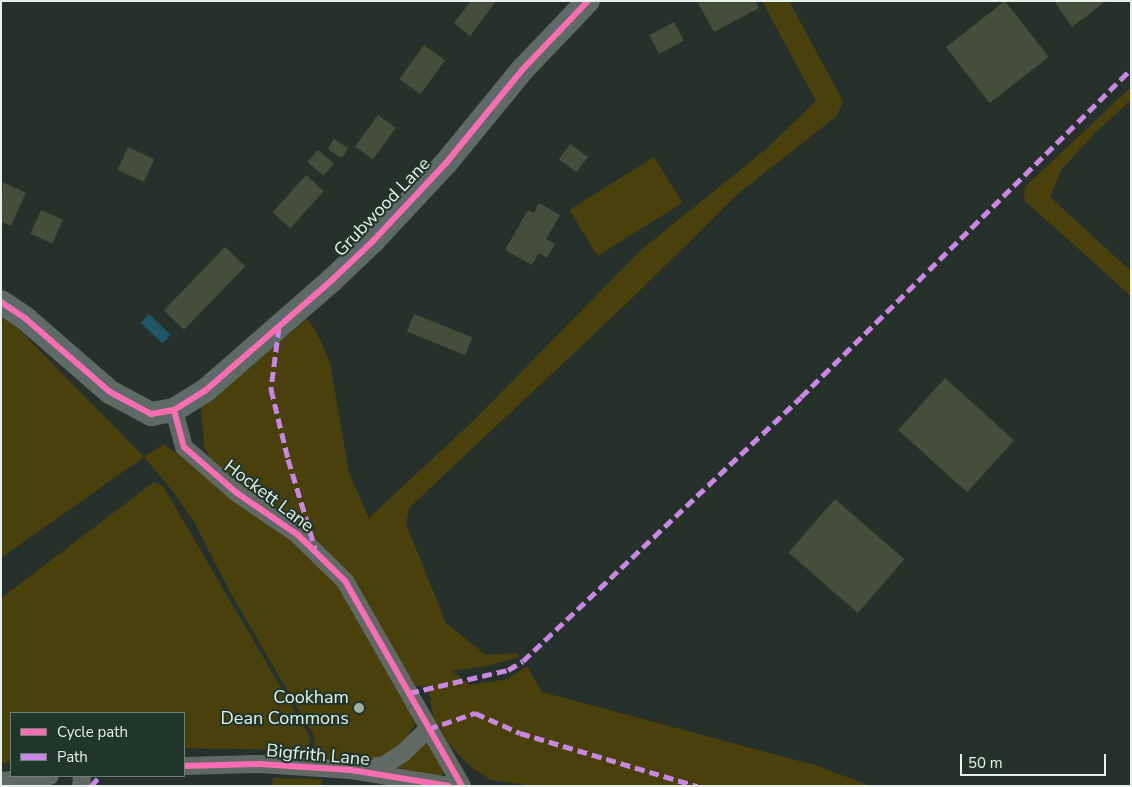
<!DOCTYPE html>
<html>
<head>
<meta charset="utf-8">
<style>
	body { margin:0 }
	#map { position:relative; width:1132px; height:787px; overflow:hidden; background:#26312b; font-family:"Nunito Sans",sans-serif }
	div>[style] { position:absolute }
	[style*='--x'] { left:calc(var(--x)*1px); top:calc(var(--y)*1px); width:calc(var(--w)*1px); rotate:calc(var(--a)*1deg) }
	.green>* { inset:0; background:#49400c; transform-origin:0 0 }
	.water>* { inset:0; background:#1f5769; transform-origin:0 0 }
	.building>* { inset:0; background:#444e3b; transform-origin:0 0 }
	.street>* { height:18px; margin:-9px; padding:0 9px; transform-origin:9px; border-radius:9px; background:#606964 }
	.secondary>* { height:24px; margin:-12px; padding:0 12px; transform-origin:12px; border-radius:12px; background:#5d6a65 }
	.quiet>* { height:5px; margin-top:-2.5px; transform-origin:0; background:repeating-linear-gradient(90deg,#c787e3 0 10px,transparent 0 15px) }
	.cycleway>* { height:6px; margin:-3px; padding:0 3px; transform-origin:3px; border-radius:3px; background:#f96db3 }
	.dots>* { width:14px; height:14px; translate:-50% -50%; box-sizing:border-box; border:2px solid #21362a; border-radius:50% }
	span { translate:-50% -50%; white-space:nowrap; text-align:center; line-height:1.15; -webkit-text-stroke:4px #21362a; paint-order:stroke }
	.street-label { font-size:18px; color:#e5f1ea }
	.poi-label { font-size:18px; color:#e5f1ea }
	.right { translate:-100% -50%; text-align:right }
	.frame { position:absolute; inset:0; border:2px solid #e5f1ea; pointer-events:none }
	.legend { position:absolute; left:10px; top:712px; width:175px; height:65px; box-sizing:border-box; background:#21362a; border:1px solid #6f8177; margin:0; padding:6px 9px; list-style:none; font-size:15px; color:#e5f1ea }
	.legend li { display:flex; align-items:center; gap:10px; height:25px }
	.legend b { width:25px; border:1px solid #6f8177 }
	.scale { position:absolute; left:960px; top:754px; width:146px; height:22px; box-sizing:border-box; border:2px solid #e5f1ea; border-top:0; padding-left:6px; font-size:15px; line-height:18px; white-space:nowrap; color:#e5f1ea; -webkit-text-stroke:4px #21362a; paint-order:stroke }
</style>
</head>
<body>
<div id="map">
	<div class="green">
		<i style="clip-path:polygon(762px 1px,789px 1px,843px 101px,837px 116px,740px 192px,626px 304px,409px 508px,406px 524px,446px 623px,486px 655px,516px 653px,520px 657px,486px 666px,452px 671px,470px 685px,508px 679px,527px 666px,542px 692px,818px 766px,870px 786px,535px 786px,491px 780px,471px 767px,452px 748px,433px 717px,430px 695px,426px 686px,415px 686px,349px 579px,216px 467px,204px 447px,201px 406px,307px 319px,317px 333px,330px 363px,349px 473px,369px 518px,473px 421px,641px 250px,765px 150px,816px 101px)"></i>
		<i style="clip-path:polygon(1131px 87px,1131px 100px,1095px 133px,1062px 169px,1050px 197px,1131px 271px,1131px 296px,1024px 200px,1025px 187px)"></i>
		<i style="left:654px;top:157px;width:54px;height:100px;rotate:58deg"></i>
		<i style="clip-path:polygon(1px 311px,144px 457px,164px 444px,317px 558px,355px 610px,416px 722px,404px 742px,385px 757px,357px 763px,310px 761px,315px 738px,229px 590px,194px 522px,175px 494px,144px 457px,1px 558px)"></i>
		<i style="clip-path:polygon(154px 482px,163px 486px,311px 739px,306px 750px,184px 748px,184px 713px,11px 713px,11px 762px,1px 764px,1px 598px)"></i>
		<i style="clip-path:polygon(425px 736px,444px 771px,441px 777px,392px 767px)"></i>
		<i style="clip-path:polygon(273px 778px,322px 779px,321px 786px,272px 786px)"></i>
	</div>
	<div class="water">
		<i style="left:149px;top:314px;width:30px;height:12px;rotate:44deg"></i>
	</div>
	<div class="building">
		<i style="clip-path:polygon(471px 1px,496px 1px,470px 36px,454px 23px)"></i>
		<i style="clip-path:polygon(702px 1px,756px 1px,759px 8px,714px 32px,698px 3px)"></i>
		<i style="left:1005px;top:1px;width:71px;height:75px;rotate:52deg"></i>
		<i style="clip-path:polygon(1054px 1px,1106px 1px,1072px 27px)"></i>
		<i style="left:674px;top:22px;width:21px;height:28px;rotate:62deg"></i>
		<i style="left:424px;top:45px;width:26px;height:42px;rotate:36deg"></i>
		<i style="left:378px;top:115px;width:22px;height:39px;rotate:36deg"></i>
		<i style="left:334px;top:139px;width:17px;height:12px;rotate:33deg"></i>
		<i style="left:570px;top:144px;width:22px;height:19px;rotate:36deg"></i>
		<i style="left:128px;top:147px;width:29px;height:25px;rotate:25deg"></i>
		<i style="left:318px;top:150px;width:21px;height:16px;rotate:41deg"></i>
		<i style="left:306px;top:175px;width:24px;height:50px;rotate:42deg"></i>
		<i style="clip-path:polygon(3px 182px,26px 193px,11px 226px,1px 222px)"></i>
		<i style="clip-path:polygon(539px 203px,560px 215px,546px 239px,555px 244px,547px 258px,539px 253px,532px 265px,505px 250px,528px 210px,534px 213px)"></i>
		<i style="left:41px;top:210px;width:24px;height:26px;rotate:24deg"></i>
		<i style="left:225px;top:247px;width:28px;height:88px;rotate:44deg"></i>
		<i style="left:414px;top:314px;width:63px;height:19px;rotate:22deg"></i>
		<i style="left:945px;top:378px;width:93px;height:70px;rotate:42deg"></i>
		<i style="left:835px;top:499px;width:92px;height:71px;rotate:41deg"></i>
	</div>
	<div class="street">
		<i style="--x:174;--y:410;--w:38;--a:75"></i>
		<i style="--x:184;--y:447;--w:70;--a:41"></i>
		<i style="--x:237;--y:493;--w:74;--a:34.5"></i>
		<i style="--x:298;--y:535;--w:66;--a:44.4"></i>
		<i style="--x:345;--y:581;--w:236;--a:60.3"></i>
		<i style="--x:184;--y:766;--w:76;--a:-1.5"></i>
		<i style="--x:260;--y:764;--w:91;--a:3.8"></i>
		<i style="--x:351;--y:770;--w:99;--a:9.3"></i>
		<i style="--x:365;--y:768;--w:19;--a:-9"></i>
		<i style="--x:384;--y:765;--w:22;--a:-32"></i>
		<i style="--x:403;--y:753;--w:35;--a:-44"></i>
		<i style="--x:1;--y:781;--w:49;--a:-5.8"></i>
		<i style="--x:81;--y:786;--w:10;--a:-84"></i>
	</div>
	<div class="secondary">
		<i style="--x:1;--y:302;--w:30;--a:34"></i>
		<i style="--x:26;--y:319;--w:111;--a:41"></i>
		<i style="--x:110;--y:392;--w:47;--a:28.2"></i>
		<i style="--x:151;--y:414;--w:23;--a:-10"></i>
		<i style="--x:174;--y:410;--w:38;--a:-32"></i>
		<i style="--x:206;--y:390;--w:166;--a:-41.1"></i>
		<i style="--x:331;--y:281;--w:58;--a:-43.6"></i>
		<i style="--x:373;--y:241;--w:107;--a:-46.9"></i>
		<i style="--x:446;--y:163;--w:122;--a:-50.7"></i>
		<i style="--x:523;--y:69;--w:94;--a:-46.3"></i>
	</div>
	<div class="quiet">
		<i style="--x:279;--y:327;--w:63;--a:97.4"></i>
		<i style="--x:271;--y:389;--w:72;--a:76.3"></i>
		<i style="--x:288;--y:459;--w:93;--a:73.1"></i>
		<i style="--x:409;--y:693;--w:102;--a:-13.1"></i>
		<i style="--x:508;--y:670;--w:17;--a:-31"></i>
		<i style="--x:523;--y:661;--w:383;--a:-43.5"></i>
		<i style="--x:801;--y:397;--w:465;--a:-44.8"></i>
		<i style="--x:428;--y:729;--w:50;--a:-18.8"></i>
		<i style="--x:475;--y:713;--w:49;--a:24"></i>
		<i style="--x:520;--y:733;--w:185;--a:16.7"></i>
		<i style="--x:91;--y:786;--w:13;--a:-48"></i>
	</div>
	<div class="cycleway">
		<i style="--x:1;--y:302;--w:30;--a:34"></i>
		<i style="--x:26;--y:319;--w:111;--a:41"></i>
		<i style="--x:110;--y:392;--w:47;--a:28.2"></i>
		<i style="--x:151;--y:414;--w:23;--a:-10"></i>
		<i style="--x:174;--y:410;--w:38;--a:-32"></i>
		<i style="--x:206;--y:390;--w:166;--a:-41.1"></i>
		<i style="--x:331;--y:281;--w:58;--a:-43.6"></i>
		<i style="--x:373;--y:241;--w:107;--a:-46.9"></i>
		<i style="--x:446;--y:163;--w:122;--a:-50.7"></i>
		<i style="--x:523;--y:69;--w:94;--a:-46.3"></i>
		<i style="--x:174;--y:410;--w:38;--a:75"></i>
		<i style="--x:184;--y:447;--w:70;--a:41"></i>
		<i style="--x:237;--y:493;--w:74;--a:34.5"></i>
		<i style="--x:298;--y:535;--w:66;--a:44.4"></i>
		<i style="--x:345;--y:581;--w:236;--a:60.3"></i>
		<i style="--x:184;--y:766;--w:76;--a:-1.5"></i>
		<i style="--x:260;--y:764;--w:91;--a:3.8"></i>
		<i style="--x:351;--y:770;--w:99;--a:9.3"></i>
	</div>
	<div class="dots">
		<i style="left:359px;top:708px;background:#a2aea7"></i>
	</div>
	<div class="street-label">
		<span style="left:382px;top:207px;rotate:-46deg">Grubwood Lane</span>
		<span style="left:269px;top:496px;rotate:37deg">Hockett Lane</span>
		<span style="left:318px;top:755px;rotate:5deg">Bigfrith Lane</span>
	</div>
	<div class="poi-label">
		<span class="right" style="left:349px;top:708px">Cookham<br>Dean Commons</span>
	</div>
	<div class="frame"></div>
	<ul class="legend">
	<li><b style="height:6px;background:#f96db3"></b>Cycle path</li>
	<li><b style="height:6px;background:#c787e3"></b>Path</li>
	</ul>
	<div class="scale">50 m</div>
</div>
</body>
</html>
